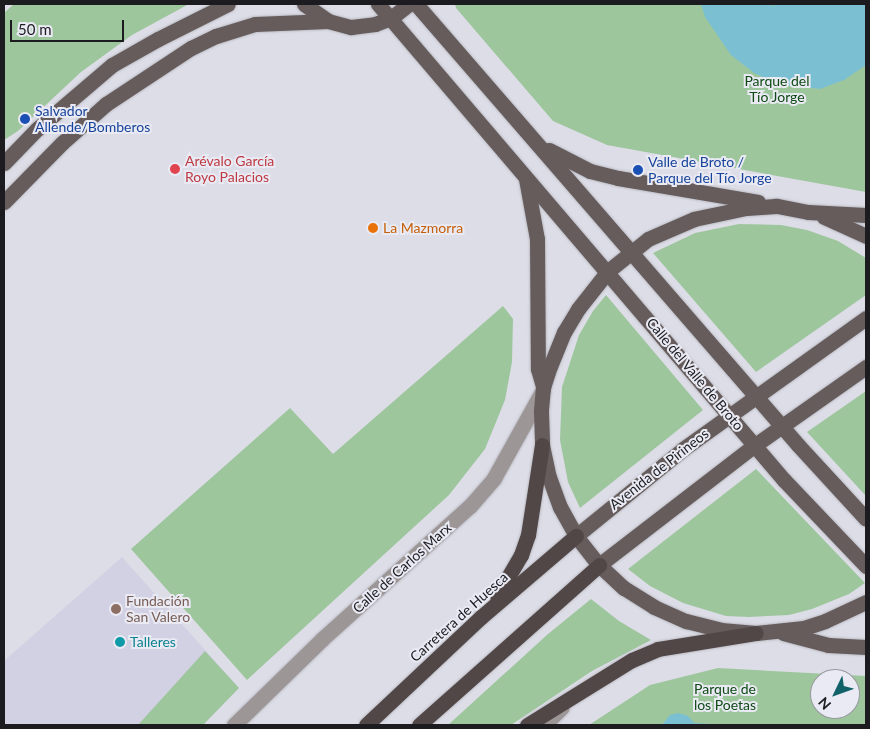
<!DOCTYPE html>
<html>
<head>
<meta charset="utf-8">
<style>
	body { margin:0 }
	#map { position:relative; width:870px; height:729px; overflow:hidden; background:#dddde7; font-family:Lato,sans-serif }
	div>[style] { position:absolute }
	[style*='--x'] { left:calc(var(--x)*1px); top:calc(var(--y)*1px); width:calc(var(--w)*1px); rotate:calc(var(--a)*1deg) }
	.built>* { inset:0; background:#d2d1e3 }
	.green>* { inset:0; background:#9ec69d }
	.water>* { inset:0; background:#7bc0d2 }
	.roads { filter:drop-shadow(0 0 1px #babac3) drop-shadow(0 0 1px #babac3) }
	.minor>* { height:15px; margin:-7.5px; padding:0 7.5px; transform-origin:7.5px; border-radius:7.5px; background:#9c9696 }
	.major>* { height:15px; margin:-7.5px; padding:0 7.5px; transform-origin:7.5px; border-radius:7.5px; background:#655c5b }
	.highway>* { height:15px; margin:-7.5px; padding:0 7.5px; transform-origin:7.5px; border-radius:7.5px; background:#514746 }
	.dots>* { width:14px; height:14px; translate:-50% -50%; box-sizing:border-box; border:2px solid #eaeaf4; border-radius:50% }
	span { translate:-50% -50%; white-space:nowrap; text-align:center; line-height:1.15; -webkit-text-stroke:4px #eaeaf4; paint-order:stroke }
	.park-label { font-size:14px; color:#0e4a13 }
	.transit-label { font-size:14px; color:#164399 }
	.left { translate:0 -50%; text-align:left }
	.health-label { font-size:14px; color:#be3a42 }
	.food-label { font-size:14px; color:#c56008 }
	.street-label { font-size:14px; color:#1c1c20 }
	.education-label { font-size:14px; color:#785e54 }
	.culture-label { font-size:14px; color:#0d838f }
	.frame { position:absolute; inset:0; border:5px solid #1c1c20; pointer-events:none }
	.north { position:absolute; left:810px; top:669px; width:50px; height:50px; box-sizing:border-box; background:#eaeaf4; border:1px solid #98989f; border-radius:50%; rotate:228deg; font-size:14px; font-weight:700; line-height:20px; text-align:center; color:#1c1c20 }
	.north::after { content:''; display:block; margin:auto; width:18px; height:22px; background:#116168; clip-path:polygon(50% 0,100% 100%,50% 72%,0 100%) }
	.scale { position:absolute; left:10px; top:20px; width:114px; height:22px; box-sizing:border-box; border:2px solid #1c1c20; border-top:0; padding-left:6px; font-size:15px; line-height:18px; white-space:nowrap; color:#1c1c20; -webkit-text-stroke:4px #eaeaf4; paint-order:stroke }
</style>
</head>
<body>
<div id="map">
	<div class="built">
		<i style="clip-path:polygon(122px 557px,239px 688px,203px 725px,4px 725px,4px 661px)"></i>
	</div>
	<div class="green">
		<i style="clip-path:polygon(14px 4px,189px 4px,132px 35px,81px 72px,18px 131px,4px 140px,4px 13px)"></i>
		<i style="clip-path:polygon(455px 4px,866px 4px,866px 192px,607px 145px,553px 121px,456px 8px)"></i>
		<i style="clip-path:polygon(739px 224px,781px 225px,807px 230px,838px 241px,866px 258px,866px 295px,756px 372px,653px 253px,695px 233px)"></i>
		<i style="clip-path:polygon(606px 295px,703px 410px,580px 508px,568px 482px,560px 440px,562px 387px,579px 335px,593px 311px)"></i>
		<i style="clip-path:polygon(503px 306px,513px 319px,512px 362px,505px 400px,485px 449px,449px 495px,247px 680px,131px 549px,290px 408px,333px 454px)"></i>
		<i style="clip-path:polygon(866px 391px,866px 496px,807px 432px)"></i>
		<i style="clip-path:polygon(756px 469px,865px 583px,849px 594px,812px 609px,789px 615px,749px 617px,726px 616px,683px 603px,650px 586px,628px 569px)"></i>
		<i style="clip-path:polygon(591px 599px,619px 621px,651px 640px,592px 671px,511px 725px,448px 725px,548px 634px)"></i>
		<i style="clip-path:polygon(205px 651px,239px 688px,203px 725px,138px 725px)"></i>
		<i style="clip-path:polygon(evenodd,718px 668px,866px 676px,866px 725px,589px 725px,650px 685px,718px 668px,820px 679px,850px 679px,850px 709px,820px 709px,820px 679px)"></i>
	</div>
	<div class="water">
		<i style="clip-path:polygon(701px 4px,766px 4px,774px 6px,776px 4px,866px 4px,866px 65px,844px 80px,820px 89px,778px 84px,754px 73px,731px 55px,705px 17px)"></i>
		<i style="clip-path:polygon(678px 713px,688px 716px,694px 723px,724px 725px,662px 725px,670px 715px)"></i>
	</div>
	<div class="roads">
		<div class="minor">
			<i style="--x:234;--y:725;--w:122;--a:-44.3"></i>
			<i style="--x:321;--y:640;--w:200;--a:-42"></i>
			<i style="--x:470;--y:506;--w:37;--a:-49"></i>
			<i style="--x:494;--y:478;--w:101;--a:-60.9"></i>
			<i style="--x:544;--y:725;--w:25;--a:-45"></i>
		</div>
		<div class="major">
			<i style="--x:304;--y:4;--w:29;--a:35"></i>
			<i style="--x:328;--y:21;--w:24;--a:15"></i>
			<i style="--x:351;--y:27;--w:24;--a:-7"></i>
			<i style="--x:375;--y:24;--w:17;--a:-21"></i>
			<i style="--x:391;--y:18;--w:23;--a:-38"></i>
			<i style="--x:378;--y:4;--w:626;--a:49.54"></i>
			<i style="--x:784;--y:480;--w:119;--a:46.4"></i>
			<i style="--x:416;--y:4;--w:583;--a:49.1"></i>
			<i style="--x:798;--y:445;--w:100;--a:47.4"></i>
			<i style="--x:549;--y:150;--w:46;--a:27.1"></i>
			<i style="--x:590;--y:171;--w:29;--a:14"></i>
			<i style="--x:618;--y:178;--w:142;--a:9.7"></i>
			<i style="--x:4;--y:163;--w:47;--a:-45.9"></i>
			<i style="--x:37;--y:129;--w:99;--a:-40.5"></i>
			<i style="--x:112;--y:65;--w:53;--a:-29.5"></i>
			<i style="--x:158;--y:39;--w:78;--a:-26.6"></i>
			<i style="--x:526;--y:179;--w:61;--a:79.6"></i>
			<i style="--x:537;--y:239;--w:130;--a:89.6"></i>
			<i style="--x:538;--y:369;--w:19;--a:74"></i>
			<i style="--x:4;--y:202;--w:83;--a:-45.5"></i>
			<i style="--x:62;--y:143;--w:59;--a:-41.6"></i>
			<i style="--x:106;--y:104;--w:102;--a:-33.4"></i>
			<i style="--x:191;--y:48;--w:28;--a:-26"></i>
			<i style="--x:216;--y:36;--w:41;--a:-17.1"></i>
			<i style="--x:255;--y:24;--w:73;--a:-2.4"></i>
			<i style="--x:866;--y:215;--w:58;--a:-177"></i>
			<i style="--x:808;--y:212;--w:33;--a:-169"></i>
			<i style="--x:776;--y:206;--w:30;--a:176"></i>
			<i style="--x:746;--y:208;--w:53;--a:168.1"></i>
			<i style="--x:694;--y:219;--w:50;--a:156.5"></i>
			<i style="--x:648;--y:239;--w:51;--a:141.3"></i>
			<i style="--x:608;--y:271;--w:48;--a:128.3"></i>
			<i style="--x:578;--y:309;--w:27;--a:121"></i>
			<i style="--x:564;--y:332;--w:37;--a:112"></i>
			<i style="--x:550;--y:366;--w:22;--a:108"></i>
			<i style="--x:543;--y:387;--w:25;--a:95"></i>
			<i style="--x:541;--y:412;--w:33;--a:88"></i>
			<i style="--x:542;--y:445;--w:33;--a:78"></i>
			<i style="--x:549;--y:477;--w:32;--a:70"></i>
			<i style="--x:560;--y:507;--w:33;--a:61"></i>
			<i style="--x:576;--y:536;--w:37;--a:52"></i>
			<i style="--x:599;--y:565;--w:34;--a:43"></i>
			<i style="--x:624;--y:588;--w:36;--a:32"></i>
			<i style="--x:654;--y:607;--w:35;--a:24"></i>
			<i style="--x:686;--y:621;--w:36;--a:14"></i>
			<i style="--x:721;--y:630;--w:35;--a:5"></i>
			<i style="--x:756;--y:633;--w:48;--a:-5.9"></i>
			<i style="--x:804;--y:628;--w:22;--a:-18"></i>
			<i style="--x:825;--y:621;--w:45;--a:-24.9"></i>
			<i style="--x:824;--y:217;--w:46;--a:24.3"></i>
			<i style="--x:576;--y:536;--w:138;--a:-39.1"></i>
			<i style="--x:683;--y:449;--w:225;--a:-35.6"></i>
			<i style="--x:599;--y:565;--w:197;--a:-37.6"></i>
			<i style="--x:755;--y:445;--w:136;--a:-35.1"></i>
			<i style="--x:783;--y:633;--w:47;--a:14.9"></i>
			<i style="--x:828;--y:645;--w:38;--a:3"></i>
		</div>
		<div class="highway">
			<i style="--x:497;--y:596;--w:48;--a:-59.7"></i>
			<i style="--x:521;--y:555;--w:21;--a:-71"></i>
			<i style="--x:528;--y:535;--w:91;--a:-81.2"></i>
			<i style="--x:366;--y:725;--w:158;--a:-43.2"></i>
			<i style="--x:481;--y:617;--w:125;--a:-40.5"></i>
			<i style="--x:419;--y:725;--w:241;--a:-41.6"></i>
			<i style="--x:527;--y:725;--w:123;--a:-31.8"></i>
			<i style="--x:632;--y:660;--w:28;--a:-23"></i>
			<i style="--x:658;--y:649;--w:99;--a:-9.3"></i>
		</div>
	</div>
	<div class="dots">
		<i style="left:25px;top:119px;background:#1a4fb4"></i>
		<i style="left:175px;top:169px;background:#e0444e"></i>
		<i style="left:638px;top:170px;background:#1a4fb4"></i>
		<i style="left:373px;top:228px;background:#e8710a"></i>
		<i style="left:116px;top:609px;background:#8d6e63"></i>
		<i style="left:120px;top:642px;background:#0f9aa8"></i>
	</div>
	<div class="park-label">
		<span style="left:777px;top:89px">Parque del<br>Tío Jorge</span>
		<span style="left:725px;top:697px">Parque de<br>los Poetas</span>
	</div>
	<div class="transit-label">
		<span class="left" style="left:35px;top:119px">Salvador<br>Allende/Bomberos</span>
		<span class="left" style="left:648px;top:170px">Valle de Broto /<br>Parque del Tío Jorge</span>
	</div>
	<div class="health-label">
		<span class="left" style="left:185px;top:169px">Arévalo García<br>Royo Palacios</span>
	</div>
	<div class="food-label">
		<span class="left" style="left:383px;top:228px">La Mazmorra</span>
	</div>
	<div class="street-label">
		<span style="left:695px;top:374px;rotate:50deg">Calle del Valle de Broto</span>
		<span style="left:659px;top:469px;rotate:-38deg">Avenida de Pirineos</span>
		<span style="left:402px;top:568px;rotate:-42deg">Calle de Carlos Marx</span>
		<span style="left:459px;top:617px;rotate:-42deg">Carretera de Huesca</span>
	</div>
	<div class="education-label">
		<span class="left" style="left:126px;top:609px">Fundación<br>San Valero</span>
	</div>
	<div class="culture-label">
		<span class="left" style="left:130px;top:642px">Talleres</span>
	</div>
	<div class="frame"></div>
	<div class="north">N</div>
	<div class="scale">50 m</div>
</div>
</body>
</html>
